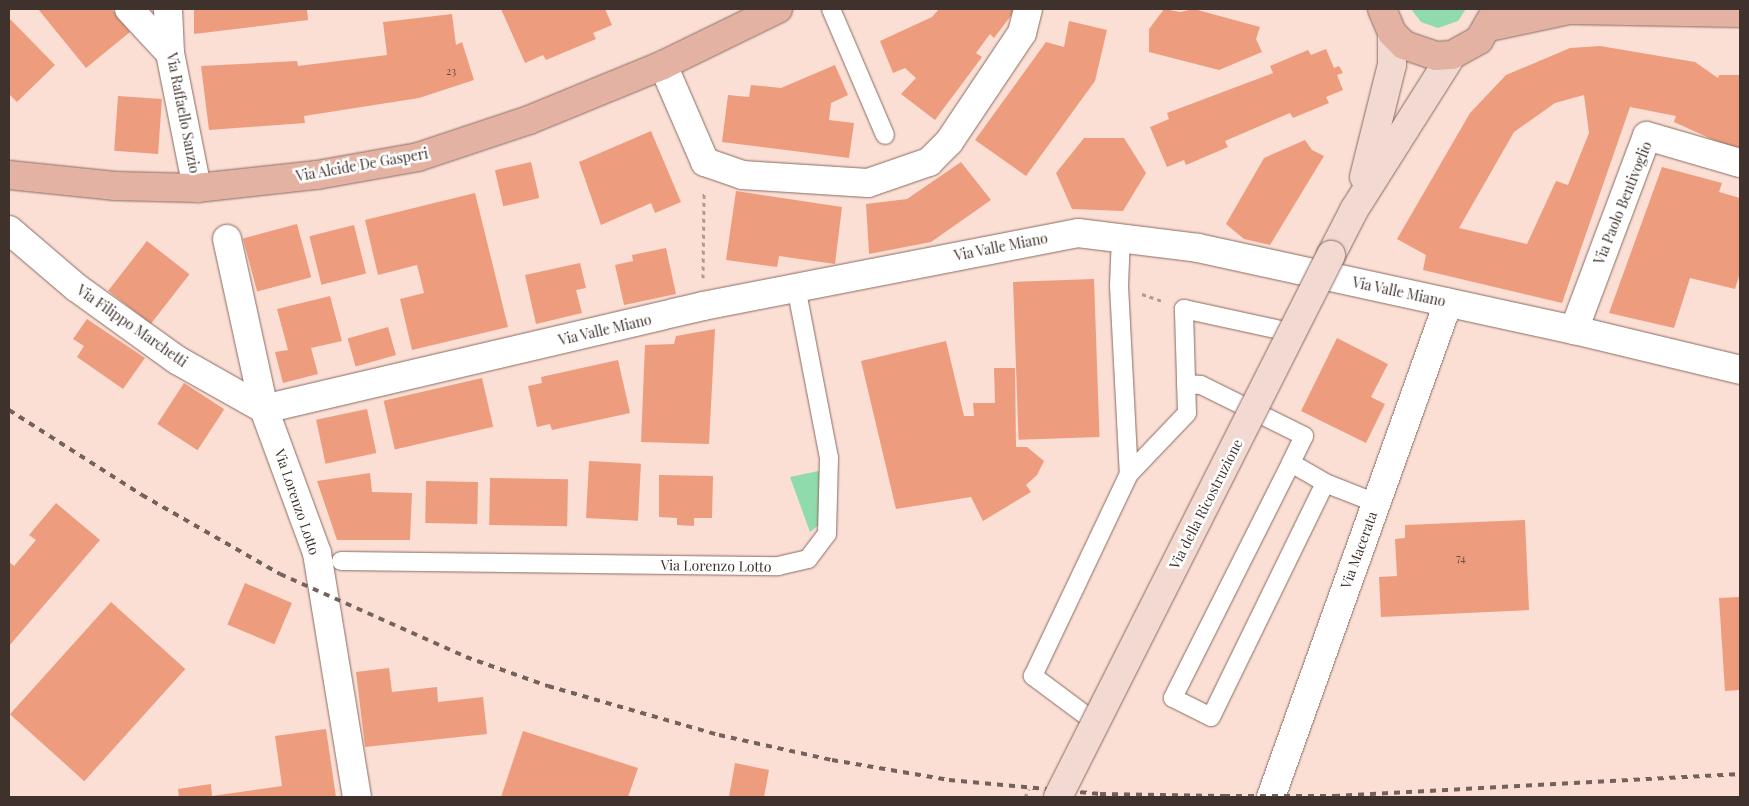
<!DOCTYPE html>
<html>
<head>
<meta charset="utf-8">
<style>
	body { margin:0 }
	#map { position:relative; width:1749px; height:806px; overflow:hidden; background:#fbdfd5; font-family:"Playfair Display",serif }
	div>[style] { position:absolute }
	[style*='--x'] { left:calc(var(--x)*1px); top:calc(var(--y)*1px); width:calc(var(--w)*1px); rotate:calc(var(--a)*1deg) }
	.green>* { inset:0; background:#8fdbab }
	.building>* { inset:0; background:#ed9c7d; transform-origin:0 0 }
	.path>* { height:3px; margin-top:-1.5px; transform-origin:0; background:repeating-linear-gradient(90deg,#b29b93 0 4px,transparent 0 8px) }
	.roads { filter:drop-shadow(0 0 1px #8a6b60) drop-shadow(0 0 1px #8a6b60) }
	.service>* { height:18px; margin:-9px; padding:0 9px; transform-origin:9px; border-radius:9px; background:#fff }
	.minor>* { height:28px; margin:-14px; padding:0 14px; transform-origin:14px; border-radius:14px; background:#fff }
	.tertiary>* { height:28px; margin:-14px; padding:0 14px; transform-origin:14px; border-radius:14px; background:#fff }
	.secondary>* { height:28px; margin:-14px; padding:0 14px; transform-origin:14px; border-radius:14px; background:#f2d9d1 }
	.primary>* { height:28px; margin:-14px; padding:0 14px; transform-origin:14px; border-radius:14px; background:#e4b2a3 }
	.rail>* { height:4px; margin-top:-2px; transform-origin:0; background:repeating-linear-gradient(90deg,#73615b 0 6px,transparent 0 12px) }
	.path-bridge>* { height:3px; margin-top:-1.5px; transform-origin:0; background:repeating-linear-gradient(90deg,#b29b93 0 4px,transparent 0 8px) }
	.bridges { filter:drop-shadow(0 0 1px #8a6b60) drop-shadow(0 0 1px #8a6b60) }
	.secondary-bridge>* { height:28px; margin:-14px; padding:0 14px; transform-origin:14px; border-radius:14px; background:#f2d9d1 }
	span { translate:-50% -50%; white-space:nowrap; text-align:center; line-height:1.15; -webkit-text-stroke:5px #fff; paint-order:stroke }
	.number-label { font-size:11px; color:#6a4c40 }
	.number-label span { -webkit-text-stroke-width:0 }
	.street-label { font-size:14px; color:#3f312c }
	.frame { position:absolute; inset:0; border:10px solid #3f312c; pointer-events:none }
</style>
</head>
<body>
<div id="map">
	<div class="green">
		<i style="clip-path:polygon(1411px 9px,1466px 9px,1458px 21px,1438px 28px,1421px 22px)"></i>
		<i style="clip-path:polygon(823px 470px,825px 520px,810px 532px,790px 477px)"></i>
	</div>
	<div class="building">
		<i style="clip-path:polygon(38px 9px,112px 9px,130px 32px,86px 68px)"></i>
		<i style="clip-path:polygon(194px 9px,307px 9px,308px 20px,194px 34px)"></i>
		<i style="clip-path:polygon(501px 9px,605px 9px,612px 25px,593px 33px,596px 39px,546px 60px,543px 55px,525px 63px)"></i>
		<i style="clip-path:polygon(939px 9px,1016px 9px,994px 38px,990px 34px,976px 53px,982px 57px,935px 120px,901px 94px,916px 78px,905px 68px,893px 73px,880px 41px,932px 17px)"></i>
		<i style="clip-path:polygon(1164px 9px,1180px 12px,1194px 9px,1260px 27px,1256px 39px,1262px 52px,1219px 70px,1149px 52px,1149px 29px)"></i>
		<i style="clip-path:polygon(452px 14px,456px 45px,462px 42px,474px 80px,419px 98px,304px 116px,305px 123px,209px 130px,201px 66px,297px 61px,298px 66px,387px 55px,383px 22px)"></i>
		<i style="clip-path:polygon(9px 18px,55px 65px,17px 102px,9px 94px)"></i>
		<i style="clip-path:polygon(1069px 21px,1107px 30px,1095px 81px,1026px 176px,975px 140px,1046px 42px,1064px 47px)"></i>
		<i style="clip-path:polygon(evenodd,1600px 46px,1695px 62px,1718px 78px,1719px 75px,1740px 75px,1740px 152px,1674px 122px,1676px 116px,1630px 107px,1562px 303px,1423px 270px,1426px 255px,1397px 239px,1470px 113px,1506px 75px,1570px 48px,1600px 46px,1584px 95px,1589px 133px,1568px 185px,1556px 181px,1527px 244px,1459px 228px,1514px 132px,1555px 103px,1584px 95px)"></i>
		<i style="clip-path:polygon(1326px 49px,1334px 68px,1339px 66px,1343px 73px,1337px 75px,1343px 90px,1326px 97px,1329px 103px,1293px 118px,1290px 113px,1225px 141px,1228px 147px,1186px 165px,1184px 160px,1167px 167px,1150px 127px,1169px 119px,1167px 113px,1273px 73px,1270px 66px,1308px 50px,1311px 55px)"></i>
		<i style="clip-path:polygon(835px 65px,848px 95px,831px 103px,829px 120px,854px 123px,849px 158px,722px 142px,728px 95px,749px 97px,751px 85px,781px 88px)"></i>
		<i style="left:118px;top:96px;width:44px;height:55px;rotate:4deg"></i>
		<i style="clip-path:polygon(651px 131px,681px 202px,655px 213px,651px 203px,601px 225px,579px 162px)"></i>
		<i style="clip-path:polygon(1084px 138px,1124px 138px,1146px 173px,1123px 211px,1072px 209px,1056px 173px)"></i>
		<i style="clip-path:polygon(1305px 140px,1312px 150px,1324px 156px,1270px 245px,1244px 239px,1226px 224px,1264px 158px)"></i>
		<i style="left:531px;top:162px;width:37px;height:37px;rotate:77deg"></i>
		<i style="clip-path:polygon(961px 162px,991px 200px,931px 242px,869px 254px,866px 204px,907px 199px)"></i>
		<i style="clip-path:polygon(1662px 167px,1722px 183px,1719px 192px,1740px 198px,1740px 273px,1735px 289px,1690px 278px,1674px 328px,1609px 313px)"></i>
		<i style="clip-path:polygon(736px 191px,842px 207px,835px 264px,779px 256px,777px 267px,726px 260px)"></i>
		<i style="clip-path:polygon(475px 193px,508px 327px,412px 350px,400px 299px,424px 293px,417px 265px,378px 275px,365px 220px)"></i>
		<i style="left:297px;top:224px;width:55px;height:56px;rotate:75deg"></i>
		<i style="left:354px;top:225px;width:50px;height:46px;rotate:76deg"></i>
		<i style="left:147px;top:241px;width:54px;height:63px;rotate:38deg"></i>
		<i style="clip-path:polygon(666px 248px,676px 294px,624px 305px,615px 265px,633px 261px,632px 255px)"></i>
		<i style="clip-path:polygon(580px 263px,586px 288px,576px 290px,582px 313px,536px 324px,525px 275px)"></i>
		<i style="left:1094px;top:279px;width:158px;height:81px;rotate:88deg"></i>
		<i style="clip-path:polygon(330px 296px,342px 341px,311px 348px,318px 374px,283px 383px,275px 352px,288px 350px,277px 309px)"></i>
		<i style="clip-path:polygon(87px 319px,145px 358px,123px 389px,77px 357px,84px 346px,73px 339px)"></i>
		<i style="left:388px;top:327px;width:29px;height:42px;rotate:74deg"></i>
		<i style="clip-path:polygon(715px 329px,709px 444px,641px 442px,645px 345px,674px 344px,676px 336px)"></i>
		<i style="clip-path:polygon(1337px 338px,1388px 364px,1371px 397px,1385px 404px,1366px 443px,1301px 411px)"></i>
		<i style="clip-path:polygon(946px 341px,964px 416px,974px 416px,973px 403px,995px 403px,994px 368px,1015px 368px,1016px 447px,1027px 447px,1044px 461px,1037px 475px,1026px 485px,1031px 492px,983px 521px,971px 497px,896px 509px,861px 361px)"></i>
		<i style="clip-path:polygon(618px 360px,630px 413px,552px 430px,550px 424px,537px 427px,528px 386px,542px 383px,541px 377px)"></i>
		<i style="left:482px;top:378px;width:50px;height:101px;rotate:77deg"></i>
		<i style="left:184px;top:383px;width:48px;height:49px;rotate:33deg"></i>
		<i style="left:367px;top:409px;width:45px;height:52px;rotate:78deg"></i>
		<i style="left:589px;top:461px;width:52px;height:57px;rotate:3deg"></i>
		<i style="clip-path:polygon(370px 473px,372px 492px,412px 493px,410px 540px,337px 540px,317px 481px)"></i>
		<i style="clip-path:polygon(659px 475px,713px 476px,712px 518px,694px 518px,694px 526px,677px 525px,677px 518px,659px 517px)"></i>
		<i style="left:490px;top:478px;width:78px;height:47px;rotate:1deg"></i>
		<i style="left:426px;top:481px;width:52px;height:42px;rotate:1deg"></i>
		<i style="clip-path:polygon(56px 503px,100px 540px,9px 646px,9px 562px,14px 566px,36px 540px,29px 535px)"></i>
		<i style="clip-path:polygon(1525px 520px,1529px 610px,1381px 617px,1379px 577px,1397px 576px,1395px 539px,1405px 538px,1405px 525px)"></i>
		<i style="left:245px;top:583px;width:51px;height:45px;rotate:23deg"></i>
		<i style="clip-path:polygon(1740px 597px,1740px 690px,1725px 691px,1719px 598px)"></i>
		<i style="left:111px;top:602px;width:100px;height:151px;rotate:42deg"></i>
		<i style="clip-path:polygon(389px 668px,392px 692px,437px 687px,438px 702px,483px 697px,487px 734px,365px 747px,356px 672px)"></i>
		<i style="clip-path:polygon(326px 729px,336px 797px,179px 797px,178px 789px,211px 784px,212px 796px,282px 786px,275px 736px)"></i>
		<i style="clip-path:polygon(523px 731px,638px 768px,628px 797px,501px 797px)"></i>
		<i style="clip-path:polygon(735px 763px,769px 770px,764px 797px,729px 797px)"></i>
	</div>
	<div class="path">
		<i style="--x:703;--y:278;--w:86;--a:-89.3"></i>
		<i style="--x:1142;--y:294;--w:21;--a:19"></i>
	</div>
	<div class="roads">
		<div class="service">
			<i style="--x:831;--y:9;--w:137;--a:66.8"></i>
			<i style="--x:1121;--y:236;--w:50;--a:92.3"></i>
			<i style="--x:1119;--y:286;--w:188;--a:87"></i>
			<i style="--x:1186;--y:384;--w:15;--a:4"></i>
			<i style="--x:1201;--y:385;--w:115;--a:26.3"></i>
			<i style="--x:1304;--y:436;--w:30;--a:116"></i>
			<i style="--x:1291;--y:463;--w:39;--a:30"></i>
			<i style="--x:1325;--y:483;--w:55;--a:21.4"></i>
			<i style="--x:1291;--y:463;--w:263;--a:116.7"></i>
			<i style="--x:1173;--y:698;--w:42;--a:26.6"></i>
			<i style="--x:1211;--y:717;--w:260;--a:-64"></i>
			<i style="--x:341;--y:561;--w:437;--a:0.7"></i>
			<i style="--x:778;--y:566;--w:31;--a:-13"></i>
			<i style="--x:808;--y:559;--w:31;--a:-53"></i>
			<i style="--x:827;--y:534;--w:76;--a:-88.5"></i>
			<i style="--x:829;--y:458;--w:174;--a:-100.9"></i>
			<i style="--x:1100;--y:715;--w:9;--a:117"></i>
			<i style="--x:1096;--y:723;--w:79;--a:-143.3"></i>
			<i style="--x:1033;--y:676;--w:224;--a:-64.6"></i>
			<i style="--x:1129;--y:474;--w:84;--a:-46.4"></i>
			<i style="--x:1187;--y:413;--w:104;--a:-91.7"></i>
			<i style="--x:1184;--y:309;--w:103;--a:12.3"></i>
		</div>
		<div class="minor">
			<i style="--x:129;--y:9;--w:60;--a:47"></i>
			<i style="--x:168;--y:9;--w:44;--a:87.4"></i>
			<i style="--x:170;--y:53;--w:138;--a:78.7"></i>
			<i style="--x:663;--y:65;--w:106;--a:66.6"></i>
			<i style="--x:705;--y:162;--w:39;--a:19"></i>
			<i style="--x:742;--y:175;--w:126;--a:3.6"></i>
			<i style="--x:868;--y:183;--w:65;--a:-19"></i>
			<i style="--x:929;--y:162;--w:28;--a:-45"></i>
			<i style="--x:949;--y:142;--w:131;--a:-56.2"></i>
			<i style="--x:1022;--y:33;--w:25;--a:-76"></i>
			<i style="--x:227;--y:239;--w:174;--a:77.7"></i>
			<i style="--x:1574;--y:330;--w:207;--a:-69.4"></i>
			<i style="--x:1647;--y:136;--w:97;--a:16.2"></i>
		</div>
		<div class="tertiary">
			<i style="--x:9;--y:230;--w:89;--a:40.5"></i>
			<i style="--x:77;--y:288;--w:123;--a:35.8"></i>
			<i style="--x:177;--y:360;--w:100;--a:29.4"></i>
			<i style="--x:264;--y:409;--w:451;--a:-13.2"></i>
			<i style="--x:703;--y:306;--w:382;--a:-11"></i>
			<i style="--x:1078;--y:233;--w:121;--a:7.1"></i>
			<i style="--x:1198;--y:248;--w:385;--a:12.3"></i>
			<i style="--x:1574;--y:330;--w:171;--a:13.5"></i>
			<i style="--x:264;--y:409;--w:153;--a:69.8"></i>
			<i style="--x:317;--y:553;--w:247;--a:80.7"></i>
			<i style="--x:1271;--y:797;--w:525;--a:-70.29"></i>
		</div>
		<div class="secondary">
			<i style="--x:1364;--y:177;--w:115;--a:-76"></i>
			<i style="--x:1392;--y:65;--w:32;--a:-90"></i>
			<i style="--x:1331;--y:255;--w:51;--a:-62.9"></i>
			<i style="--x:1354;--y:210;--w:183;--a:-57.7"></i>
		</div>
		<div class="primary">
			<i style="--x:1382;--y:9;--w:26;--a:67"></i>
			<i style="--x:1392;--y:33;--w:17;--a:45"></i>
			<i style="--x:1404;--y:45;--w:34;--a:19"></i>
			<i style="--x:1436;--y:56;--w:16;--a:-4"></i>
			<i style="--x:1452;--y:55;--w:31;--a:-29"></i>
			<i style="--x:1479;--y:40;--w:34;--a:-60"></i>
			<i style="--x:1489;--y:27;--w:83;--a:-11.9"></i>
			<i style="--x:1570;--y:10;--w:170;--a:1"></i>
			<i style="--x:9;--y:175;--w:107;--a:5.9"></i>
			<i style="--x:115;--y:186;--w:82;--a:1.4"></i>
			<i style="--x:197;--y:188;--w:121;--a:-6.2"></i>
			<i style="--x:317;--y:175;--w:103;--a:-10.1"></i>
			<i style="--x:418;--y:157;--w:117;--a:-18.4"></i>
			<i style="--x:529;--y:120;--w:145;--a:-22.3"></i>
			<i style="--x:663;--y:65;--w:128;--a:-26"></i>
		</div>
	</div>
	<div class="rail">
		<i style="--x:9;--y:410;--w:158;--a:32.6"></i>
		<i style="--x:142;--y:495;--w:159;--a:29.8"></i>
		<i style="--x:280;--y:574;--w:204;--a:24"></i>
		<i style="--x:466;--y:657;--w:87;--a:19.5"></i>
		<i style="--x:548;--y:686;--w:178;--a:16"></i>
		<i style="--x:719;--y:735;--w:116;--a:12.5"></i>
		<i style="--x:832;--y:760;--w:119;--a:9.7"></i>
		<i style="--x:949;--y:780;--w:152;--a:5.3"></i>
		<i style="--x:1100;--y:794;--w:124;--a:0.9"></i>
		<i style="--x:1224;--y:796;--w:110;--a:0"></i>
		<i style="--x:1334;--y:796;--w:407;--a:-3.1"></i>
	</div>
	<div class="path-bridge">
		<i style="--x:1025;--y:797;--w:9;--a:-63"></i>
	</div>
	<div class="bridges">
		<div class="secondary-bridge">
			<i style="--x:1058;--y:797;--w:607;--a:-63.27"></i>
		</div>
	</div>
	<div class="number-label">
		<span style="left:451px;top:71px">23</span>
		<span style="left:1461px;top:558px">74</span>
	</div>
	<div class="street-label">
		<span style="left:183px;top:113px;rotate:79deg">Via Raffaello Sanzio</span>
		<span style="left:362px;top:165px;rotate:-10deg">Via Alcide De Gasperi</span>
		<span style="left:1623px;top:203px;rotate:-68deg">Via Paolo Bentivoglio</span>
		<span style="left:1001px;top:247px;rotate:-11deg">Via Valle Miano</span>
		<span style="left:1399px;top:292px;rotate:12deg">Via Valle Miano</span>
		<span style="left:132px;top:326px;rotate:35deg">Via Filippo Marchetti</span>
		<span style="left:605px;top:330px;rotate:-13deg">Via Valle Miano</span>
		<span style="left:297px;top:502px;rotate:71deg">Via Lorenzo Lotto</span>
		<span style="left:1206px;top:504px;rotate:-63deg">Via della Ricostruzione</span>
		<span style="left:1359px;top:550px;rotate:-70deg">Via Macerata</span>
		<span style="left:716px;top:566px;rotate:1deg">Via Lorenzo Lotto</span>
	</div>
	<div class="frame"></div>
</div>
</body>
</html>
